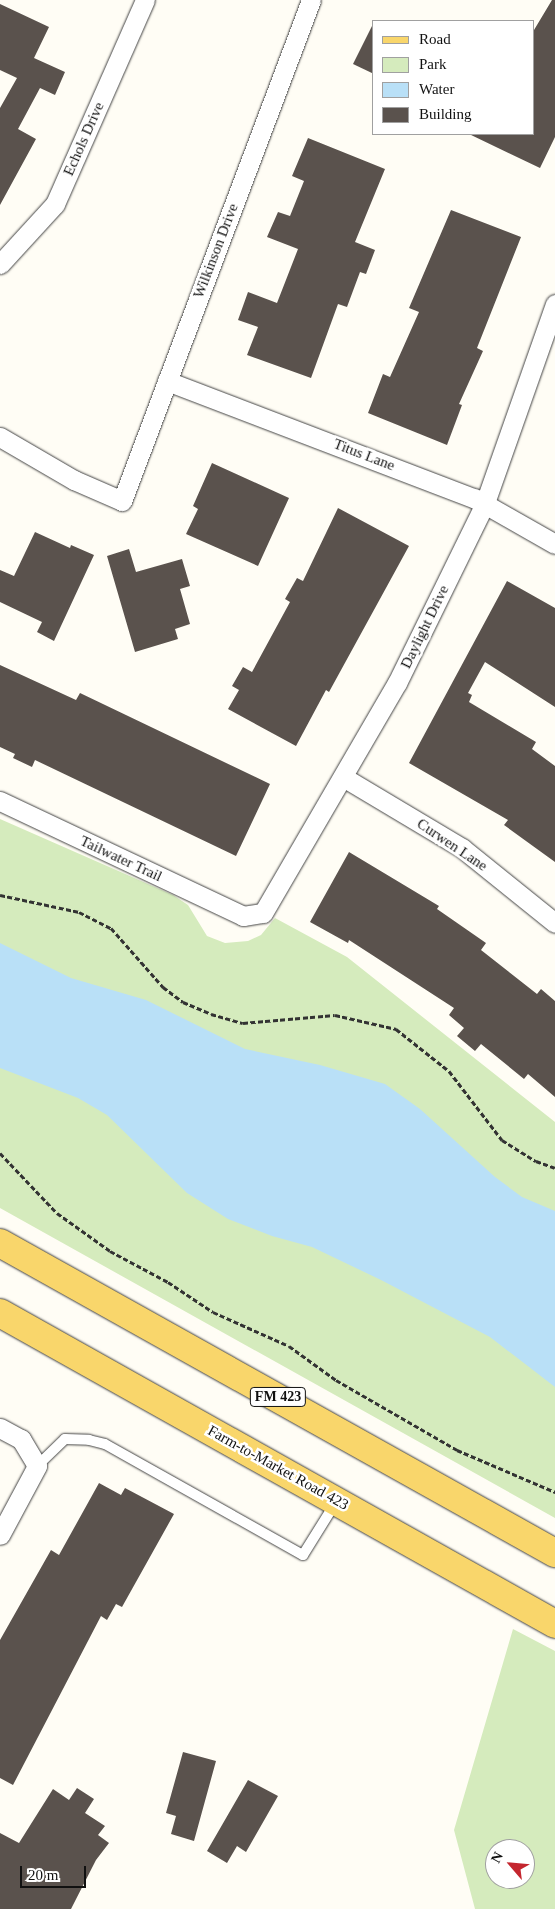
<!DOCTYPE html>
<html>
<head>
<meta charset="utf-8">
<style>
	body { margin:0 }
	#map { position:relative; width:555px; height:1909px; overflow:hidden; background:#fffdf5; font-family:Georgia,serif }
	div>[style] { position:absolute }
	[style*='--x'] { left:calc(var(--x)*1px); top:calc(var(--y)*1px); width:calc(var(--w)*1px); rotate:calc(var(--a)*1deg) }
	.green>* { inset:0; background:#d5ebbd }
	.water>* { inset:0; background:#b9e0f7 }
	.building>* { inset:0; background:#5a524d }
	.path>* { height:3px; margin-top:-1.5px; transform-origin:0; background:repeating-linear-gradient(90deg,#333 0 5px,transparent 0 7.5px) }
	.roads { filter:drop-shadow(0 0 1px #444) drop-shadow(0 0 1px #444) }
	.lane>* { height:10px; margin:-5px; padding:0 5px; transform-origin:5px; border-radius:5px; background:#fff }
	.street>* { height:19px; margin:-9.5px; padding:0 9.5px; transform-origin:9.5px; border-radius:9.5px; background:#fff }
	.primary>* { height:28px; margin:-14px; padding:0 14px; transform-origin:14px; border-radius:14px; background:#f9d66b }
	span { translate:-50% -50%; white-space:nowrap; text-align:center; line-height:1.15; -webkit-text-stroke:5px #fff; paint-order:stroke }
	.shield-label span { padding:1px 4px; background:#fff; border:1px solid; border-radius:4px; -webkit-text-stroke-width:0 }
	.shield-label { font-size:14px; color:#111; font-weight:700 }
	.street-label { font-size:15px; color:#111 }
	.legend { position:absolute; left:372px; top:20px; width:162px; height:115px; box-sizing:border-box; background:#fff; border:1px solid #a0a0a0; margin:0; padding:6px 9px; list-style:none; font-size:15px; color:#111 }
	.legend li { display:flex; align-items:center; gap:10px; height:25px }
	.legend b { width:25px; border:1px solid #a0a0a0 }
	.north { position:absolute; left:485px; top:1839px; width:50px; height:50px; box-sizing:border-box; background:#fff; border:1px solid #a0a0a0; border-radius:50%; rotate:297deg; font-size:14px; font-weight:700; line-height:20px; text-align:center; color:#111 }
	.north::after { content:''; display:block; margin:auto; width:18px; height:22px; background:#c4262e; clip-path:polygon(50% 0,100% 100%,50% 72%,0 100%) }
	.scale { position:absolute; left:20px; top:1866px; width:66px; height:22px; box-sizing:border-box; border:2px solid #111; border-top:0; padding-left:6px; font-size:15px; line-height:18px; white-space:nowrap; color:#111; -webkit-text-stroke:4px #fff; paint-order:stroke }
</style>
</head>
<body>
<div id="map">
	<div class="green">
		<i style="clip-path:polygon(0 819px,173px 895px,188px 905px,207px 936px,225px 943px,248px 941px,261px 935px,275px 918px,347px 957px,555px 1122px,555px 1518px,0 1208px)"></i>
		<i style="clip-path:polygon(evenodd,513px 1629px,555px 1651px,555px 1909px,475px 1909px,454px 1830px,513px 1629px,495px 1849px,525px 1849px,525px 1879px,495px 1879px,495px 1849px)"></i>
	</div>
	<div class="water">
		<i style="clip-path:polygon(0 943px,71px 978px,146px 1000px,245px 1049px,320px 1065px,385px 1084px,420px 1109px,495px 1177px,522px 1197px,555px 1211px,555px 1387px,490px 1337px,381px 1280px,312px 1247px,272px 1236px,228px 1219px,187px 1193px,107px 1115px,78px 1098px,0 1068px)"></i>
	</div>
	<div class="building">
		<i style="clip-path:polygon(552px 0,555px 0,555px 137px,540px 168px,469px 134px,534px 134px,534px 30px)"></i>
		<i style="clip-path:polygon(0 4px,49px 27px,34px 58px,65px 72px,55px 95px,40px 88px,18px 129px,36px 139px,0 205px,0 108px,17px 78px,0 70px)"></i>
		<i style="clip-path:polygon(374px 22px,374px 74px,353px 64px)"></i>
		<i style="clip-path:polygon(308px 138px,385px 169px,355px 242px,375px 250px,366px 274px,360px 272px,347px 307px,338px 304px,311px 378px,247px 355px,258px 327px,238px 320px,248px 292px,277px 303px,298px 249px,267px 237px,278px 212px,290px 216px,304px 181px,292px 176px)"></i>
		<i style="clip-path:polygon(451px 210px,521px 237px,477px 348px,483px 351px,459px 404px,462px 405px,447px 445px,368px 413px,383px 374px,390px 377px,419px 312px,409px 308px)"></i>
		<i style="clip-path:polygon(212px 463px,289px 498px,258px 566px,186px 534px,198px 509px,193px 506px)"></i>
		<i style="clip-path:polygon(338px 508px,409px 546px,329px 692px,326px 690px,296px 746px,228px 709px,239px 690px,232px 686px,243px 667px,252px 672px,290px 602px,285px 599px,297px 578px,303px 581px)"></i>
		<i style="clip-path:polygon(35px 532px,70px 548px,71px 545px,94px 555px,54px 641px,37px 632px,42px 622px,0 602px,0 570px,14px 576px)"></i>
		<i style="clip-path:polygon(129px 549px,136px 572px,182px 559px,190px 586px,180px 589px,190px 624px,175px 629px,178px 639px,135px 652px,107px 556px)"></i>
		<i style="clip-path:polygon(507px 581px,555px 608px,555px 707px,485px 662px,468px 693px,472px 695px,469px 702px,536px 742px,532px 749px,555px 766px,555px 862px,504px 825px,508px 820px,409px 763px)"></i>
		<i style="clip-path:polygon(0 665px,76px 700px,80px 693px,270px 784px,236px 856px,35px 760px,32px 767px,13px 758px,15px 754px,0 747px)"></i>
		<i style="clip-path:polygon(349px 852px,439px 906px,437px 909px,486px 943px,481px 950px,537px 994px,541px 989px,555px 1001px,555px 1097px,528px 1074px,524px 1079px,481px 1044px,475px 1051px,457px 1036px,464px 1028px,449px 1015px,454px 1008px,349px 940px,348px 943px,310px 922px)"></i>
		<i style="clip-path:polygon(99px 1483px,121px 1495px,125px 1488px,174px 1514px,122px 1607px,116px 1604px,107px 1620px,101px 1616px,13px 1785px,0 1778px,0 1640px,51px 1550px,59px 1555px)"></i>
		<i style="clip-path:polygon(183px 1752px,216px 1761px,194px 1841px,171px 1834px,176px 1816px,166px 1813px)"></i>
		<i style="clip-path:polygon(248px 1780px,278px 1796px,246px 1852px,237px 1846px,227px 1863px,207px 1851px)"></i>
		<i style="clip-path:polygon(77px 1788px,94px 1799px,85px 1813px,105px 1826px,98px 1835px,109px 1843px,96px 1860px,71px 1909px,0 1909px,0 1833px,19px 1843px,53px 1789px,69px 1800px)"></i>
	</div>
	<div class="path">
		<i style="--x:0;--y:895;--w:81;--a:12.1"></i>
		<i style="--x:79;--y:912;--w:36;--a:27"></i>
		<i style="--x:111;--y:928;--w:79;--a:48.6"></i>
		<i style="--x:163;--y:987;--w:25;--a:37"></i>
		<i style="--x:183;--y:1002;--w:30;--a:23"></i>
		<i style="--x:211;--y:1014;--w:33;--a:16"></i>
		<i style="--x:243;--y:1023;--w:92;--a:-5"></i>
		<i style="--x:335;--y:1015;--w:63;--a:12.9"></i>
		<i style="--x:396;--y:1029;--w:68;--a:38.4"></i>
		<i style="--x:449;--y:1071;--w:87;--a:52.5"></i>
		<i style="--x:502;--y:1140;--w:40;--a:32"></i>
		<i style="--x:536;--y:1161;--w:20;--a:20"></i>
		<i style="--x:0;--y:1153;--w:83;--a:46.5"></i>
		<i style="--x:57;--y:1213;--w:65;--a:35.6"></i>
		<i style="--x:110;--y:1251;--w:66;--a:28.1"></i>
		<i style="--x:168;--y:1282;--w:54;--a:33.7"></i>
		<i style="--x:213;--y:1312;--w:83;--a:24.1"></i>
		<i style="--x:289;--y:1346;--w:58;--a:35.9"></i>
		<i style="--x:336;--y:1380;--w:140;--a:30"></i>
		<i style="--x:457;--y:1450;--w:107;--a:23.2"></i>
	</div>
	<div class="roads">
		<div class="lane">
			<i style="--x:37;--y:1466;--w:39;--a:-44"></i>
			<i style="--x:65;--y:1439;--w:24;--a:2"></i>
			<i style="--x:89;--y:1440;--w:16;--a:14"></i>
			<i style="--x:105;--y:1444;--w:227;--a:29.3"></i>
			<i style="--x:303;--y:1555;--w:62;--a:-58.1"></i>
		</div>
		<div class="street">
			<i style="--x:0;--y:264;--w:81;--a:-47.5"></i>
			<i style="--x:55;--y:204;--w:223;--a:-66.2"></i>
			<i style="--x:167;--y:381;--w:329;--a:20.9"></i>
			<i style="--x:474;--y:498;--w:93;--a:29.6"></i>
			<i style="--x:0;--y:437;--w:86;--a:30.2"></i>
			<i style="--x:74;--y:480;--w:52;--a:23.6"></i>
			<i style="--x:122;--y:501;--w:535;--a:-69.33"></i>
			<i style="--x:343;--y:777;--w:139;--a:30.8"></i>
			<i style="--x:462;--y:848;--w:119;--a:38.9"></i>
			<i style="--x:0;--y:801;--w:269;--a:25.3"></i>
			<i style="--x:243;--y:916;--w:20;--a:-9"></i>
			<i style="--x:263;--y:913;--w:266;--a:-59.8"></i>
			<i style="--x:397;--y:683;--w:200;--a:-63.9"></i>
			<i style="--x:485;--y:503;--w:211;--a:-70.6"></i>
			<i style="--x:0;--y:1428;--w:24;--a:28"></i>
			<i style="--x:21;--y:1439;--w:31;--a:59"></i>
			<i style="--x:37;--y:1466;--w:78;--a:118.2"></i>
		</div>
		<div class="primary">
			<i style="--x:0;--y:1243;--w:636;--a:29.19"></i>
			<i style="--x:0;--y:1313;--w:636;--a:29.26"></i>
		</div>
	</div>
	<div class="shield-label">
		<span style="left:278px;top:1397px">FM 423</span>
	</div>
	<div class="street-label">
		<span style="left:84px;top:139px;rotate:-66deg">Echols Drive</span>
		<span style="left:216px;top:251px;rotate:-69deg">Wilkinson Drive</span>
		<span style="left:364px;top:455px;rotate:21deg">Titus Lane</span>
		<span style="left:425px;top:627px;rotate:-64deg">Daylight Drive</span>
		<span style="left:452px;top:845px;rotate:34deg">Curwen Lane</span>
		<span style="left:121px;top:859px;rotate:25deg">Tailwater Trail</span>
		<span style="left:278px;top:1468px;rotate:29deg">Farm-to-Market Road 423</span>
	</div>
	<ul class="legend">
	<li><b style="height:6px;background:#f9d66b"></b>Road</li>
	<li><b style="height:14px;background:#d5ebbd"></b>Park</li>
	<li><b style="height:14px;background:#b9e0f7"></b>Water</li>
	<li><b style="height:14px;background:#5a524d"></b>Building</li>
	</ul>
	<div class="north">N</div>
	<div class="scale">20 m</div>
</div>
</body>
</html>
